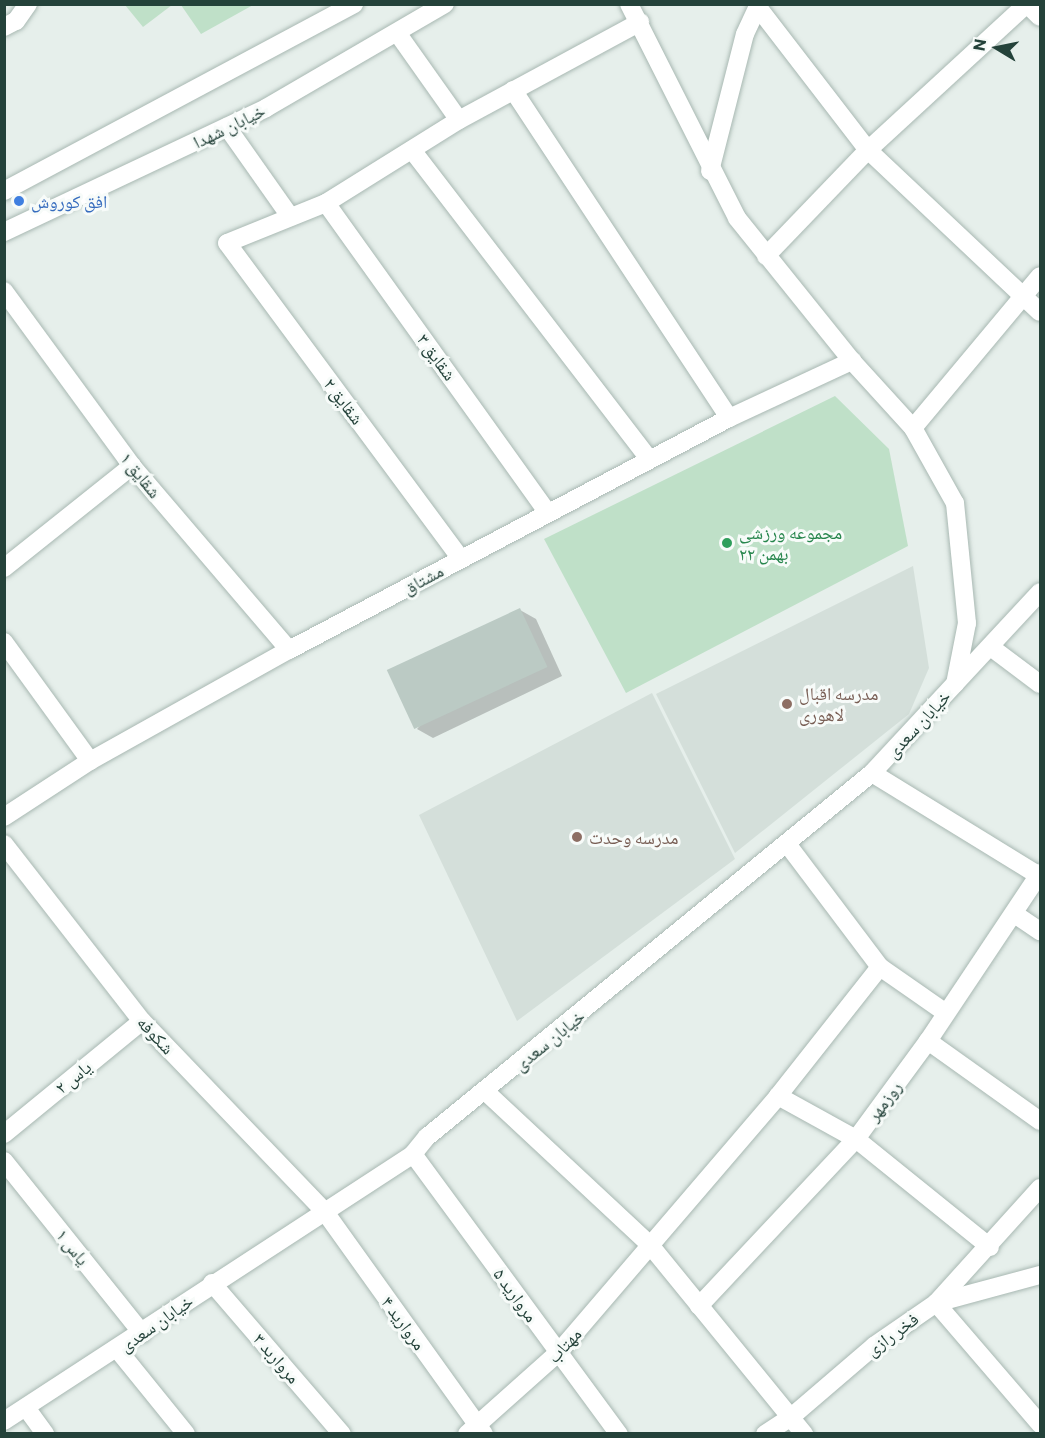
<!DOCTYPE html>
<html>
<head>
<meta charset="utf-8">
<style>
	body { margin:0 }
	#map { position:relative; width:1045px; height:1438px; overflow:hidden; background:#e6efeb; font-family:Commissioner,"Noto Naskh Arabic",sans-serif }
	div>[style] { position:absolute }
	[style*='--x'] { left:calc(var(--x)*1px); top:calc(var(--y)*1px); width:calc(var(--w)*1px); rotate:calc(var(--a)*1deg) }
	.built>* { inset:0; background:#d4dfda }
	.green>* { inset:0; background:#bfe0c8 }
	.shadow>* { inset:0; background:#0003 }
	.building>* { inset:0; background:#bbcac4; transform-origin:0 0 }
	.roads { filter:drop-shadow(0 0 2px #a8b8b2) drop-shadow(0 0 2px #a8b8b2) }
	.minor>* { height:18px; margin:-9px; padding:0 9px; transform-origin:9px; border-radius:9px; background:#fff }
	.tertiary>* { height:18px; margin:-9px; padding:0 9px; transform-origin:9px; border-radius:9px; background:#fff }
	.secondary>* { height:18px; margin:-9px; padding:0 9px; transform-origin:9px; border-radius:9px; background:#fff }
	.dots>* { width:16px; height:16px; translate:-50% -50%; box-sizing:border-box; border:3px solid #f7fbf9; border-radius:50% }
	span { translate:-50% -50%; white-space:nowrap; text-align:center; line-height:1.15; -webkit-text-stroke:6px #f7fbf9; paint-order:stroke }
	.street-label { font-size:18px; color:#24423a }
	.shop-label { font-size:18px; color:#366cbe }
	.left { translate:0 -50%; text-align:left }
	.leisure-label { font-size:18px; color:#27864d }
	.education-label { font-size:18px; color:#785e54 }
	.frame { position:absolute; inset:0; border:6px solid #24423a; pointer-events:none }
	.north { position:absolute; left:967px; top:18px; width:60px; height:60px; -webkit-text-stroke:4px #f7fbf9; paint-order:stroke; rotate:280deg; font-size:16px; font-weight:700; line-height:24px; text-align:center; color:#24423a }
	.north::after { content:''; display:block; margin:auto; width:21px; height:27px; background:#24423a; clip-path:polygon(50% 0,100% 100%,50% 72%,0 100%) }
</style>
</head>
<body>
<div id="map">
	<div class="built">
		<i style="clip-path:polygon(913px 566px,929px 668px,909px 714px,735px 853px,656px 694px)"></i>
		<i style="clip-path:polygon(652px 693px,735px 859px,517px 1021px,419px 815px)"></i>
	</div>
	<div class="green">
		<i style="clip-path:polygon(125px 5px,172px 5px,143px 27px)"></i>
		<i style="clip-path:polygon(181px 5px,253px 5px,201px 34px)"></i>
		<i style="clip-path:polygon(835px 396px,889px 449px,908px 546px,626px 693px,544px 539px)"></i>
	</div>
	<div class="shadow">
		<i style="clip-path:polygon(520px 610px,536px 619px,562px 676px,433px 738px,417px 729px)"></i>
	</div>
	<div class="building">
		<i style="left:520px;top:608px;width:65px;height:147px;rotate:65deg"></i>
	</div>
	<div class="roads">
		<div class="minor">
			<i style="--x:629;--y:4;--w:240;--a:63.2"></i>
			<i style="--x:737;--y:218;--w:184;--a:51.2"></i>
			<i style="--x:852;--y:361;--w:91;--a:47.7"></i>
			<i style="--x:913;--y:428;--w:86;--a:60.8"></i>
			<i style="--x:955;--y:503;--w:121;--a:84.3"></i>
			<i style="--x:967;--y:623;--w:62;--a:101.1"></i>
			<i style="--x:1027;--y:4;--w:18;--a:45"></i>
			<i style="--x:757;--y:6;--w:182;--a:52.4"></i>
			<i style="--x:868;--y:150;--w:236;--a:43.3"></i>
			<i style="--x:4;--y:27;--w:13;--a:-27"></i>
			<i style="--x:16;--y:21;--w:21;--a:-55"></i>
			<i style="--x:398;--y:34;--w:105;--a:54.7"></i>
			<i style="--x:513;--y:90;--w:393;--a:56.6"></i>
			<i style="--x:227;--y:127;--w:108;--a:54.8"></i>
			<i style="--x:412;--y:150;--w:389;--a:52.5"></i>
			<i style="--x:710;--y:171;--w:141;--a:-75.7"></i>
			<i style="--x:745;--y:34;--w:33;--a:-65"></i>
			<i style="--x:326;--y:203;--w:380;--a:54.4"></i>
			<i style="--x:766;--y:256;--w:147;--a:-46.1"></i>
			<i style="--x:868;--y:150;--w:216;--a:-42.6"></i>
			<i style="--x:4;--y:291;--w:217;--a:53.8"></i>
			<i style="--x:132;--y:466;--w:242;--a:49.5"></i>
			<i style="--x:913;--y:428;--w:198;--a:-50.1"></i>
			<i style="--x:461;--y:559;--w:393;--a:-126.5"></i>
			<i style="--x:227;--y:243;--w:107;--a:-22"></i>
			<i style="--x:326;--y:203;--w:157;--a:-32"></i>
			<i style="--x:459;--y:120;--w:206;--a:-28.4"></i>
			<i style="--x:4;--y:568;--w:164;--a:-38.6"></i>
			<i style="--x:4;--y:642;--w:147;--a:54.1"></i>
			<i style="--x:992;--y:648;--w:60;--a:36.9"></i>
			<i style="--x:872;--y:773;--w:195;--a:31.6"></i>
			<i style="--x:4;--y:817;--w:103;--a:-33.1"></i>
			<i style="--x:90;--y:761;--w:228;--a:-29.2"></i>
			<i style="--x:289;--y:650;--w:497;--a:-27.8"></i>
			<i style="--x:729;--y:418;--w:136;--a:-24.9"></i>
			<i style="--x:4;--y:844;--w:224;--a:52.1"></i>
			<i style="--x:142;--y:1021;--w:265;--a:46.2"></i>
			<i style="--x:325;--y:1212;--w:273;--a:54.4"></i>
			<i style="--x:788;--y:845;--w:153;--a:53"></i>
			<i style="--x:880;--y:967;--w:80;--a:34.9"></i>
			<i style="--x:1016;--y:915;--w:29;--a:34"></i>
			<i style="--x:928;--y:1041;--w:138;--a:35.5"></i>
			<i style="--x:778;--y:1096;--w:89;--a:28.9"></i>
			<i style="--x:856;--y:1139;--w:172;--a:38.9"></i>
			<i style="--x:4;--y:1134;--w:178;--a:-39.3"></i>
			<i style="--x:413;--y:1154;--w:348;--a:53.7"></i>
			<i style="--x:4;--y:1161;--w:221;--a:51.3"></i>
			<i style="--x:1040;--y:1188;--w:155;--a:132.1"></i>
			<i style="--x:936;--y:1303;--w:160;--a:49.3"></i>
			<i style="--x:212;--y:1283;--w:199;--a:49.3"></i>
			<i style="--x:699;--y:1306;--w:229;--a:-46.8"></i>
			<i style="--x:856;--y:1139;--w:122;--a:-53.7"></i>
			<i style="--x:928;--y:1041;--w:202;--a:-56.3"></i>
			<i style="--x:118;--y:1350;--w:108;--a:51"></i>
			<i style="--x:27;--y:1409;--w:31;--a:54"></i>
			<i style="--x:467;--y:1434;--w:122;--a:-41.7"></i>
			<i style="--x:558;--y:1353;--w:338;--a:-49.4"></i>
			<i style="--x:778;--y:1096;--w:164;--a:-51.7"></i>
		</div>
		<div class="tertiary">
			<i style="--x:486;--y:1092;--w:224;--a:43"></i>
			<i style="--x:650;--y:1245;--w:244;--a:50.8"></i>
			<i style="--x:4;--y:1421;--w:488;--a:-33.1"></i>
			<i style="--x:413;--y:1154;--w:22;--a:-51"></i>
			<i style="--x:427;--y:1137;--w:575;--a:-39.28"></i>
			<i style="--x:872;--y:773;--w:247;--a:-47.1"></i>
		</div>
		<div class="secondary">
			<i style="--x:4;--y:191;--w:397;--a:-28.1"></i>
			<i style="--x:4;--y:232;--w:290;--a:-25.3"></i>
			<i style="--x:266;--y:108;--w:207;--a:-30.2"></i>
			<i style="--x:765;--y:1434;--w:30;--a:-33"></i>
			<i style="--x:790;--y:1418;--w:111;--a:-40.6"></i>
			<i style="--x:874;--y:1346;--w:75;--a:-34.7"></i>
			<i style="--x:936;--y:1303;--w:108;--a:-15.1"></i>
		</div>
	</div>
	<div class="dots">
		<i style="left:19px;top:201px;background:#3f7fe0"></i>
		<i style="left:727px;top:543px;background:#2e9e5b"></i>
		<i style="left:787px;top:704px;background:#8d6e63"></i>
		<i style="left:577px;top:837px;background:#8d6e63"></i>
	</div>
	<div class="street-label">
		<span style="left:229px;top:126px;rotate:-26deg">خیابان شهدا</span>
		<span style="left:437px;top:357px;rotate:54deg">شقایق ۳</span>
		<span style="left:344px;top:401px;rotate:53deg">شقایق ۲</span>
		<span style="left:141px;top:475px;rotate:51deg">شقایق ۱</span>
		<span style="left:423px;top:579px;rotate:-28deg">مشتاق</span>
		<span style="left:918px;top:724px;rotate:-47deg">خیابان سعدی</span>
		<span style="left:156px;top:1035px;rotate:47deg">شکوفه</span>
		<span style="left:549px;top:1040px;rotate:-39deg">خیابان سعدی</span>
		<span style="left:73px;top:1077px;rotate:-39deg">یاس ۲</span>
		<span style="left:884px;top:1101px;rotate:-53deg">روزمهر</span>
		<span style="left:73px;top:1247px;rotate:51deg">یاس ۱</span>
		<span style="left:516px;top:1295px;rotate:54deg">مروارید ۵</span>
		<span style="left:156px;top:1323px;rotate:-35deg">خیابان سعدی</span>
		<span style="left:404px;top:1323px;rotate:54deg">مروارید ۴</span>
		<span style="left:892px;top:1334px;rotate:-36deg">فخر رازی</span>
		<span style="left:564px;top:1345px;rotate:-47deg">مهتاب</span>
		<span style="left:277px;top:1358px;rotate:49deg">مرواربد ۳</span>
	</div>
	<div class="shop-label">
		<span class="left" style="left:31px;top:201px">افق کوروش</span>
	</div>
	<div class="leisure-label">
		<span class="left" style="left:739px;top:543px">مجموعه ورزشی<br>۲۲ بهمن</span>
	</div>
	<div class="education-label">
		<span class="left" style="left:799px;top:704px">مدرسه اقبال<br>لاهوری</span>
		<span class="left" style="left:589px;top:837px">مدرسه وحدت</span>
	</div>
	<div class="frame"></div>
	<div class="north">N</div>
</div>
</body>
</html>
